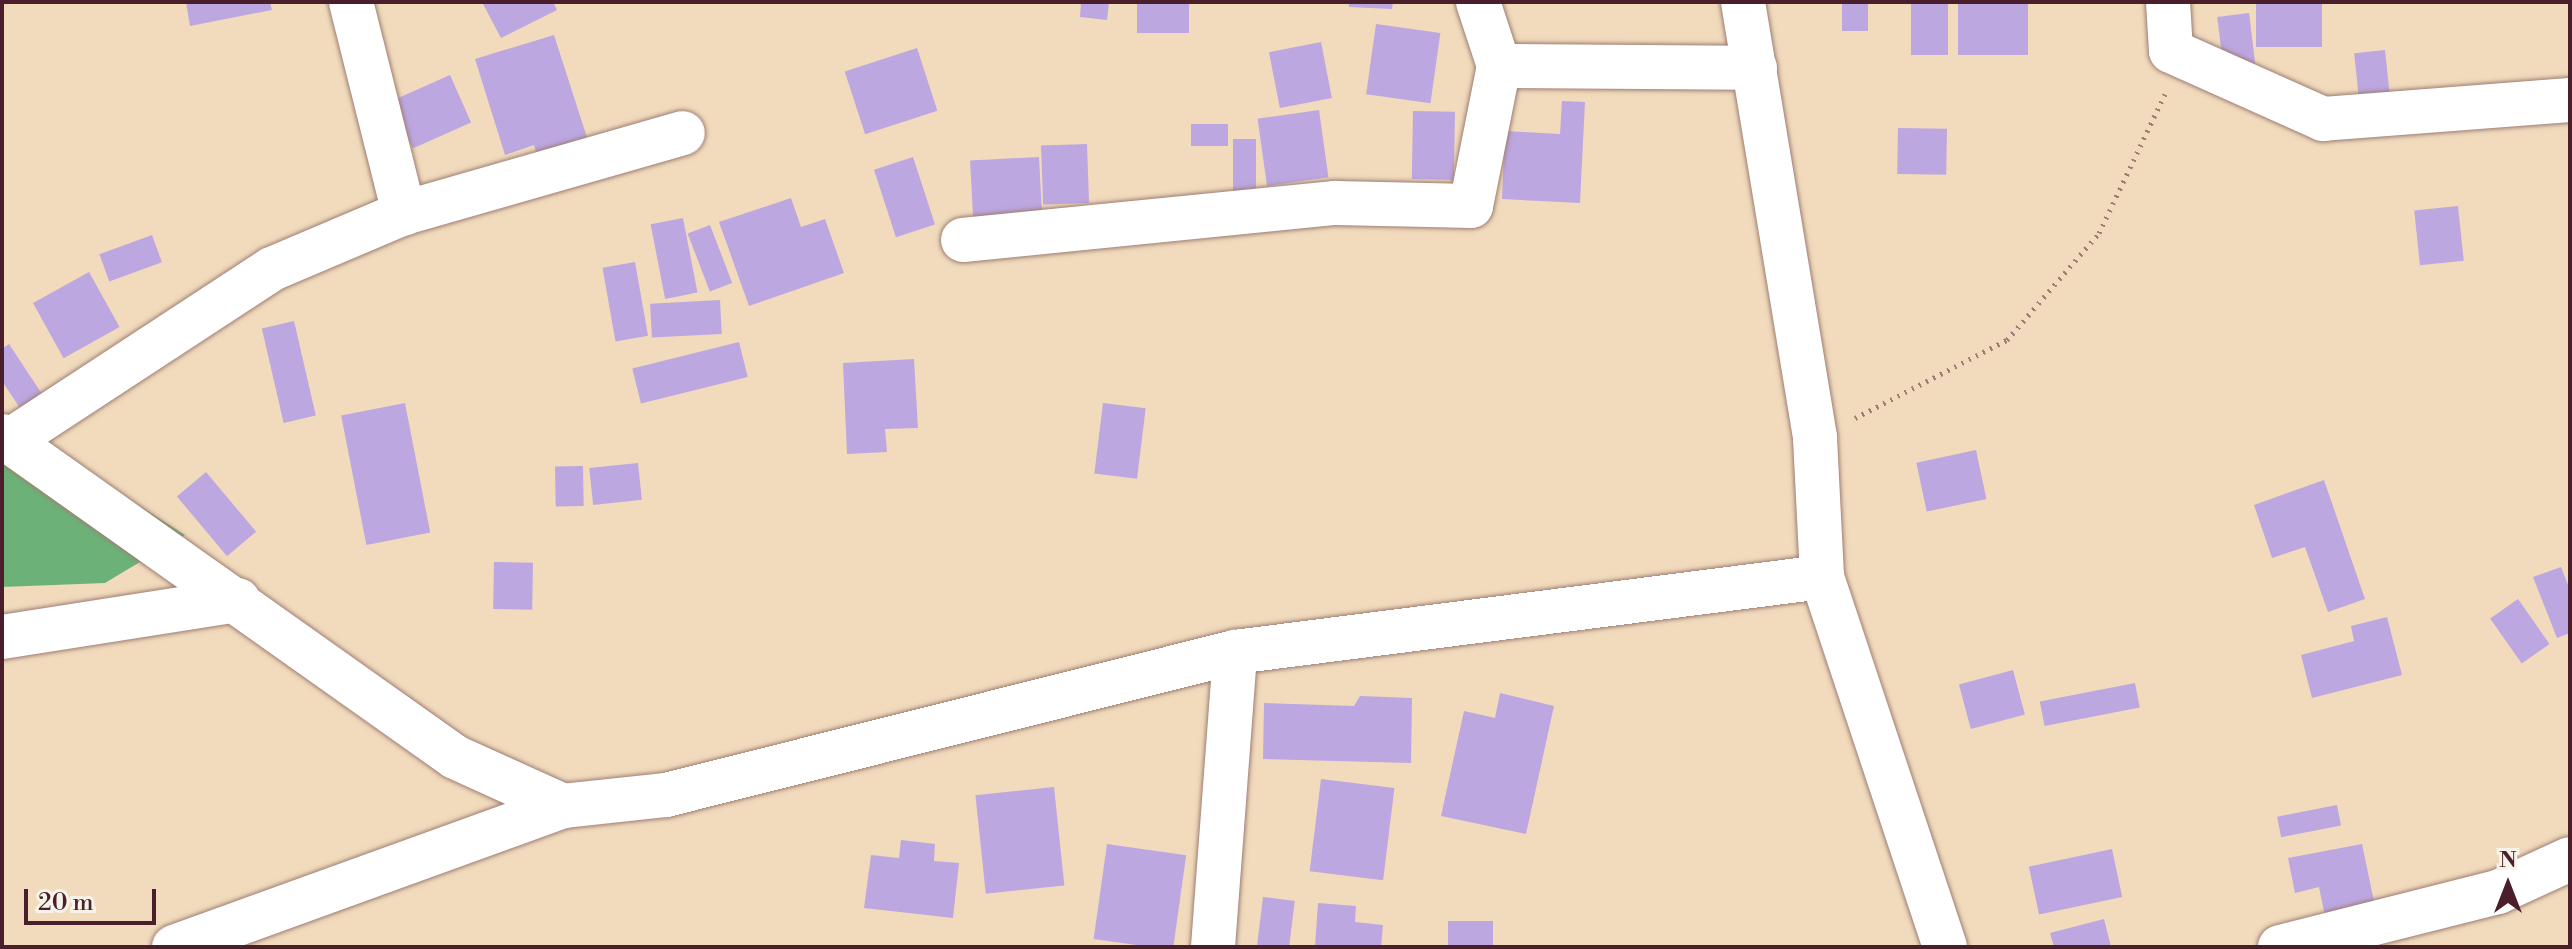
<!DOCTYPE html>
<html>
<head>
<meta charset="utf-8">
<style>
	body { margin:0 }
	#map { position:relative; width:2572px; height:949px; overflow:hidden; background:#f1dbbc; font-family:"Libre Bodoni",serif }
	div>[style] { position:absolute }
	[style*='--x'] { left:calc(var(--x)*1px); top:calc(var(--y)*1px); width:calc(var(--w)*1px); rotate:calc(var(--a)*1deg) }
	.forest>* { inset:0; background:#6cb278 }
	.building>* { inset:0; background:#bda7e1; transform-origin:0 0 }
	.path>* { height:5px; margin-top:-2.5px; transform-origin:0; background:repeating-linear-gradient(90deg,#9e7d74 0 2px,transparent 0 8px) }
	.roads { filter:drop-shadow(0 0 2px #9e7d74) drop-shadow(0 0 2px #9e7d74) }
	.minor>* { height:44px; margin:-22px; padding:0 22px; transform-origin:22px; border-radius:22px; background:#fff }
	span { translate:-50% -50%; white-space:nowrap; text-align:center; line-height:1.15; -webkit-text-stroke:6px #f7f3e8; paint-order:stroke }
	.frame { position:absolute; inset:0; border:4px solid #4a1f2b; pointer-events:none }
	.north { position:absolute; left:2468px; top:845px; width:80px; height:80px; -webkit-text-stroke:6px #f7f3e8; paint-order:stroke; rotate:0deg; font-size:22px; font-weight:700; line-height:32px; text-align:center; color:#4a1f2b }
	.north::after { content:''; display:block; margin:auto; width:28px; height:36px; background:#4a1f2b; clip-path:polygon(50% 0,100% 100%,50% 72%,0 100%) }
	.scale { position:absolute; left:24px; top:889px; width:132px; height:36px; box-sizing:border-box; border:4px solid #4a1f2b; border-top:0; padding-left:10px; font-size:24px; line-height:28px; white-space:nowrap; color:#4a1f2b; -webkit-text-stroke:6px #f7f3e8; paint-order:stroke }
</style>
</head>
<body>
<div id="map">
	<div class="forest">
		<i style="clip-path:polygon(2px 418px,20px 429px,185px 535px,105px 583px,2px 587px)"></i>
	</div>
	<div class="building">
		<i style="clip-path:polygon(186px 2px,270px 2px,272px 10px,190px 26px)"></i>
		<i style="clip-path:polygon(482px 2px,553px 2px,557px 10px,501px 38px)"></i>
		<i style="clip-path:polygon(1081px 2px,1109px 2px,1107px 20px,1080px 17px)"></i>
		<i style="left:1137px;top:2px;width:52px;height:31px"></i>
		<i style="clip-path:polygon(1349px 2px,1393px 2px,1392px 9px,1349px 7px)"></i>
		<i style="left:1842px;top:2px;width:26px;height:29px"></i>
		<i style="left:1911px;top:2px;width:37px;height:53px"></i>
		<i style="left:1958px;top:2px;width:70px;height:53px"></i>
		<i style="left:2256px;top:2px;width:66px;height:45px"></i>
		<i style="left:2249px;top:13px;width:52px;height:32px;rotate:83deg"></i>
		<i style="left:1376px;top:24px;width:65px;height:71px;rotate:8deg"></i>
		<i style="clip-path:polygon(554px 35px,592px 153px,541px 169px,534px 145px,505px 155px,475px 59px)"></i>
		<i style="left:1321px;top:42px;width:57px;height:53px;rotate:79deg"></i>
		<i style="left:917px;top:48px;width:66px;height:76px;rotate:72deg"></i>
		<i style="left:2385px;top:50px;width:59px;height:31px;rotate:84deg"></i>
		<i style="left:450px;top:75px;width:52px;height:64px;rotate:66deg"></i>
		<i style="clip-path:polygon(1562px 101px,1585px 102px,1580px 203px,1502px 199px,1505px 131px,1560px 134px)"></i>
		<i style="left:1319px;top:110px;width:68px;height:62px;rotate:82deg"></i>
		<i style="left:1413px;top:111px;width:42px;height:68px;rotate:1deg"></i>
		<i style="left:1228px;top:124px;width:22px;height:37px;rotate:90deg"></i>
		<i style="left:1898px;top:128px;width:49px;height:46px;rotate:1deg"></i>
		<i style="left:1233px;top:139px;width:23px;height:59px"></i>
		<i style="left:1087px;top:144px;width:59px;height:46px;rotate:88deg"></i>
		<i style="left:913px;top:157px;width:71px;height:41px;rotate:72deg"></i>
		<i style="left:1039px;top:157px;width:58px;height:69px;rotate:87deg"></i>
		<i style="clip-path:polygon(791px 198px,801px 227px,825px 219px,844px 273px,749px 306px,719px 222px)"></i>
		<i style="left:2458px;top:206px;width:55px;height:44px;rotate:84deg"></i>
		<i style="left:683px;top:218px;width:76px;height:33px;rotate:79deg"></i>
		<i style="left:710px;top:225px;width:62px;height:24px;rotate:69deg"></i>
		<i style="left:152px;top:235px;width:29px;height:56px;rotate:70deg"></i>
		<i style="left:635px;top:262px;width:75px;height:33px;rotate:80deg"></i>
		<i style="left:89px;top:272px;width:63px;height:64px;rotate:61deg"></i>
		<i style="left:720px;top:300px;width:34px;height:70px;rotate:87deg"></i>
		<i style="left:294px;top:321px;width:97px;height:33px;rotate:77deg"></i>
		<i style="left:739px;top:342px;width:36px;height:110px;rotate:76deg"></i>
		<i style="clip-path:polygon(9px 344px,42px 394px,20px 408px,2px 381px,2px 349px)"></i>
		<i style="clip-path:polygon(914px 359px,918px 428px,885px 429px,887px 452px,847px 454px,843px 363px)"></i>
		<i style="left:405px;top:403px;width:132px;height:65px;rotate:79deg"></i>
		<i style="left:1103px;top:403px;width:43px;height:71px;rotate:7deg"></i>
		<i style="left:1976px;top:450px;width:50px;height:61px;rotate:78deg"></i>
		<i style="left:638px;top:463px;width:37px;height:49px;rotate:84deg"></i>
		<i style="left:583px;top:466px;width:40px;height:28px;rotate:89deg"></i>
		<i style="left:206px;top:472px;width:78px;height:38px;rotate:50deg"></i>
		<i style="clip-path:polygon(2324px 480px,2365px 599px,2328px 612px,2305px 547px,2272px 558px,2254px 505px)"></i>
		<i style="left:494px;top:562px;width:39px;height:47px;rotate:1deg"></i>
		<i style="clip-path:polygon(2561px 567px,2570px 590px,2570px 633px,2557px 638px,2533px 577px)"></i>
		<i style="left:2518px;top:599px;width:55px;height:34px;rotate:55deg"></i>
		<i style="clip-path:polygon(2387px 617px,2402px 675px,2312px 698px,2301px 655px,2354px 641px,2351px 626px)"></i>
		<i style="left:2013px;top:670px;width:46px;height:56px;rotate:75deg"></i>
		<i style="left:2135px;top:683px;width:25px;height:97px;rotate:79deg"></i>
		<i style="clip-path:polygon(1500px 693px,1554px 706px,1526px 834px,1441px 816px,1464px 711px,1495px 718px)"></i>
		<i style="clip-path:polygon(1360px 696px,1412px 698px,1411px 763px,1263px 759px,1264px 703px,1354px 706px)"></i>
		<i style="left:1321px;top:779px;width:74px;height:93px;rotate:7deg"></i>
		<i style="left:1054px;top:787px;width:99px;height:79px;rotate:84deg"></i>
		<i style="left:2337px;top:805px;width:21px;height:61px;rotate:79deg"></i>
		<i style="clip-path:polygon(901px 840px,935px 844px,934px 861px,959px 863px,953px 918px,864px 908px,871px 855px,899px 858px)"></i>
		<i style="left:1107px;top:844px;width:80px;height:96px;rotate:8deg"></i>
		<i style="clip-path:polygon(2362px 844px,2375px 906px,2325px 916px,2319px 887px,2295px 893px,2288px 858px)"></i>
		<i style="left:2112px;top:849px;width:49px;height:85px;rotate:78deg"></i>
		<i style="left:1263px;top:897px;width:32px;height:50px;rotate:7deg"></i>
		<i style="clip-path:polygon(1318px 903px,1356px 906px,1355px 922px,1383px 925px,1381px 947px,1315px 947px)"></i>
		<i style="clip-path:polygon(2104px 919px,2111px 947px,2054px 947px,2050px 933px)"></i>
		<i style="left:1448px;top:921px;width:45px;height:26px"></i>
	</div>
	<div class="path">
		<i style="--x:1855;--y:418;--w:171;--a:-27.2"></i>
		<i style="--x:2007;--y:340;--w:141;--a:-49.3"></i>
		<i style="--x:2099;--y:233;--w:154;--a:-64.6"></i>
	</div>
	<div class="roads">
		<div class="minor">
			<i style="--x:351;--y:2;--w:218;--a:75.9"></i>
			<i style="--x:1743;--y:2;--w:442;--a:80.6"></i>
			<i style="--x:1815;--y:438;--w:139;--a:87.1"></i>
			<i style="--x:1822;--y:577;--w:390;--a:71.6"></i>
			<i style="--x:2168;--y:2;--w:49;--a:86.5"></i>
			<i style="--x:2171;--y:51;--w:167;--a:24.1"></i>
			<i style="--x:2323;--y:119;--w:248;--a:-4.4"></i>
			<i style="--x:1499;--y:66;--w:256;--a:0.4"></i>
			<i style="--x:963;--y:240;--w:374;--a:-5.7"></i>
			<i style="--x:1335;--y:203;--w:136;--a:1.3"></i>
			<i style="--x:1471;--y:206;--w:143;--a:-78.7"></i>
			<i style="--x:1499;--y:66;--w:67;--a:-108.2"></i>
			<i style="--x:2;--y:436;--w:555;--a:35.32"></i>
			<i style="--x:455;--y:757;--w:119;--a:24.4"></i>
			<i style="--x:563;--y:806;--w:104;--a:-6.1"></i>
			<i style="--x:666;--y:795;--w:587;--a:-14.11"></i>
			<i style="--x:1235;--y:652;--w:592;--a:-7.28"></i>
			<i style="--x:9;--y:441;--w:314;--a:-33.2"></i>
			<i style="--x:272;--y:269;--w:143;--a:-23"></i>
			<i style="--x:404;--y:213;--w:290;--a:-16"></i>
			<i style="--x:2;--y:637;--w:239;--a:-8.9"></i>
			<i style="--x:174;--y:947;--w:414;--a:-19.9"></i>
			<i style="--x:1213;--y:947;--w:296;--a:-85.7"></i>
			<i style="--x:2280;--y:947;--w:225;--a:-14.2"></i>
			<i style="--x:2498;--y:892;--w:79;--a:-24.6"></i>
		</div>
	</div>
	<div class="frame"></div>
	<div class="north">N</div>
	<div class="scale">20 m</div>
</div>
</body>
</html>
